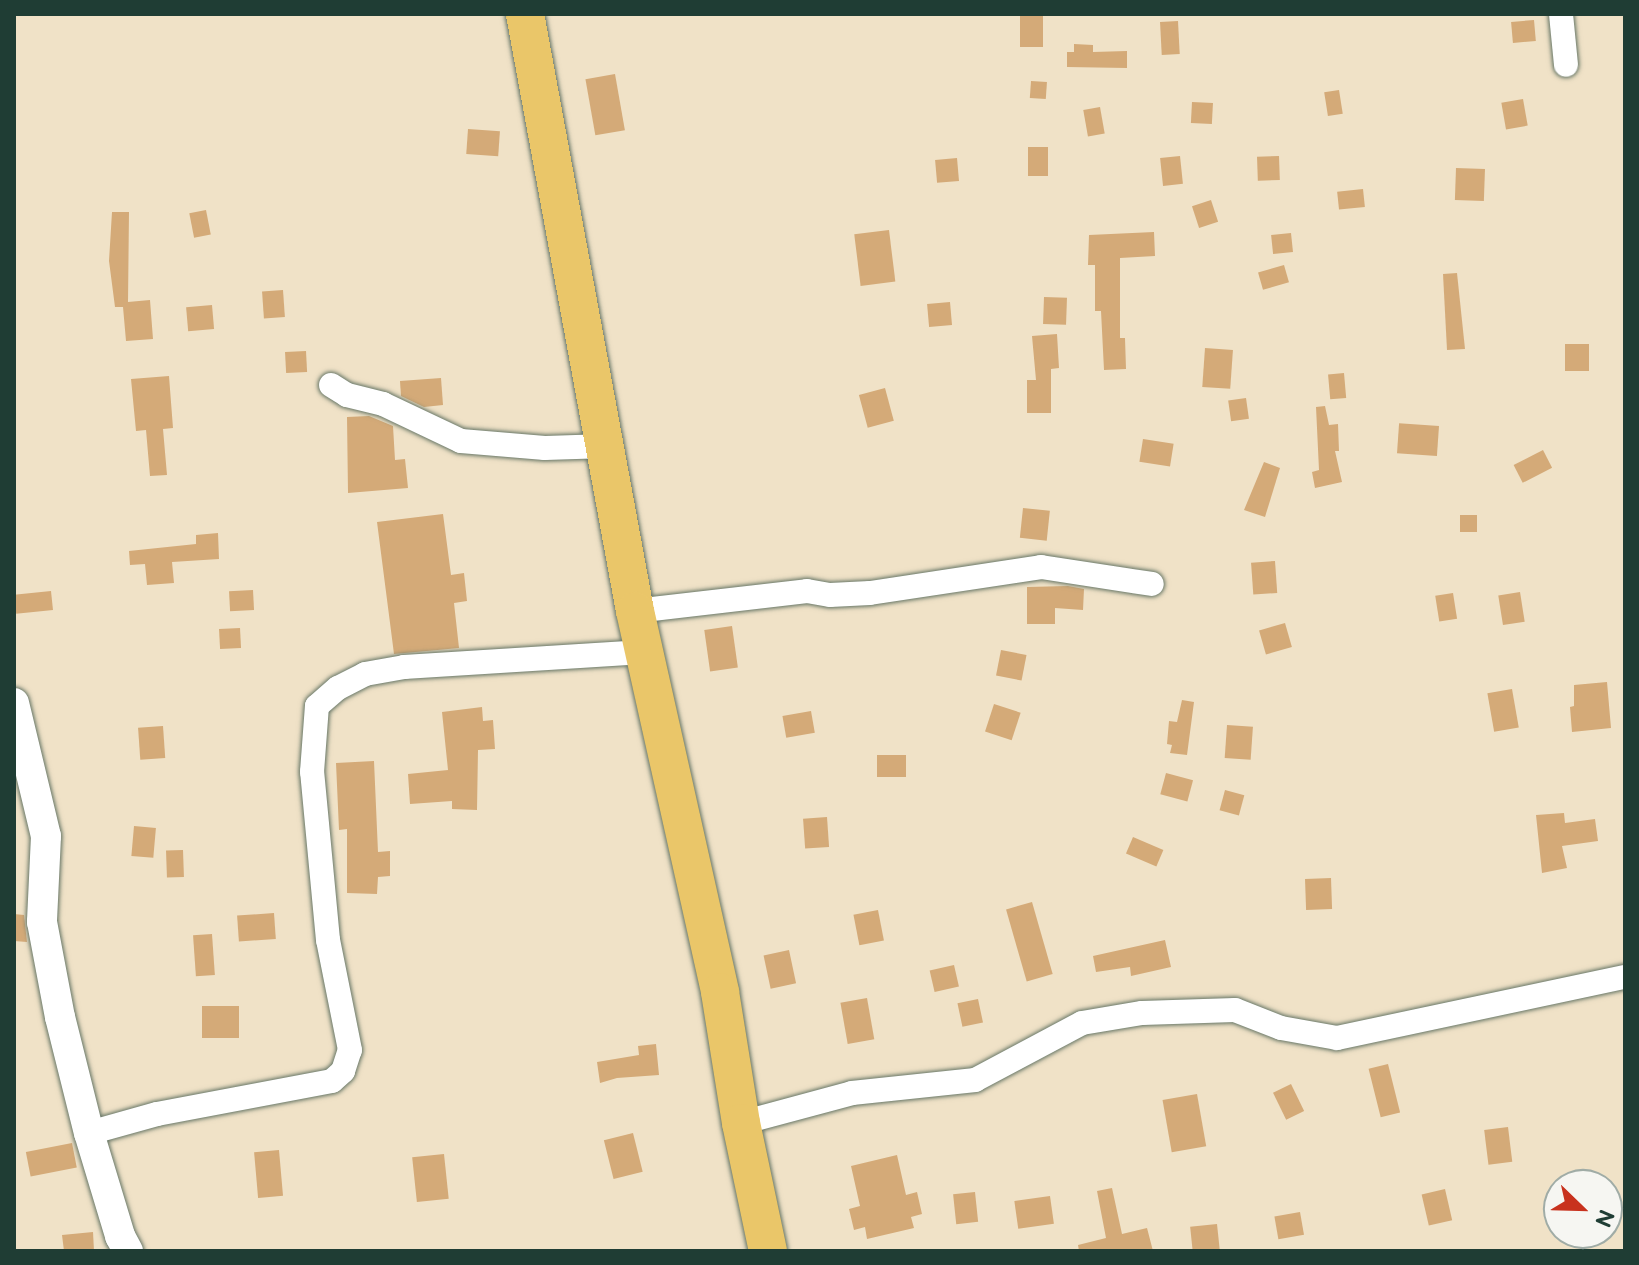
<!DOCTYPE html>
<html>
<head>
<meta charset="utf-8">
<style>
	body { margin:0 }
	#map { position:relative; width:1639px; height:1265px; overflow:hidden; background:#f0e2c7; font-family:"Balsamiq Sans",sans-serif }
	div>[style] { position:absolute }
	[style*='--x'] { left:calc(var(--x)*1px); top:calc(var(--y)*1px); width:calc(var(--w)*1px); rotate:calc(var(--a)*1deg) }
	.building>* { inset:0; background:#d4aa78; transform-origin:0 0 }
	.roads { filter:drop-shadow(0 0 2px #687767) drop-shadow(0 0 2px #687767) }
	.minor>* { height:24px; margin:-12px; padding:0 12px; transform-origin:12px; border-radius:12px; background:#fff }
	.tertiary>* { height:30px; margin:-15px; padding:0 15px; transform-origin:15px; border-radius:15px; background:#fff }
	.primary>* { height:38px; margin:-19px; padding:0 19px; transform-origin:19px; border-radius:19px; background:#eac669 }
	span { translate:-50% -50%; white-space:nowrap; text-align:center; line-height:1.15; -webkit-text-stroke:6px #f6f6f2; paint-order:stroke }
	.frame { position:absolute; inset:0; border:16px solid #1f3d34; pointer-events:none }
	.north { position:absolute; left:1543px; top:1169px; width:80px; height:80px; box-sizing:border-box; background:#f6f6f2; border:2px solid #a0aca6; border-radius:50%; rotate:113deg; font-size:22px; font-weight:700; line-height:32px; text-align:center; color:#1f3d34 }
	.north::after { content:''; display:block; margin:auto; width:28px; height:36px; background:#c8321e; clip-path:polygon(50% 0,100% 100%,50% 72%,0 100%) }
</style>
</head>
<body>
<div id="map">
	<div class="building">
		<i style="left:1020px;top:14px;width:23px;height:33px"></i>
		<i style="left:1534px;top:20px;width:21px;height:23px;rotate:85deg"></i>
		<i style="left:1178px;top:21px;width:33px;height:18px;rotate:87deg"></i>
		<i style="clip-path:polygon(1074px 44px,1093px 45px,1093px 52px,1127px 51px,1127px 68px,1067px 67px,1067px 52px,1074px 52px)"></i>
		<i style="left:615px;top:74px;width:57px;height:30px;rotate:80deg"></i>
		<i style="left:1031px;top:81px;width:16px;height:17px;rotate:4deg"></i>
		<i style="left:1339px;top:90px;width:24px;height:15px;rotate:81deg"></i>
		<i style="left:1523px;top:99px;width:27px;height:22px;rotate:80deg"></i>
		<i style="left:1192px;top:102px;width:21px;height:21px;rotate:3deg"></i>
		<i style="left:1100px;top:107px;width:27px;height:17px;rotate:80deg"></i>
		<i style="left:468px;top:129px;width:32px;height:25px;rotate:4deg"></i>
		<i style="left:1028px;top:147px;width:20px;height:29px"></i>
		<i style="left:1180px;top:156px;width:28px;height:20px;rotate:84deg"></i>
		<i style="left:1279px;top:156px;width:24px;height:22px;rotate:88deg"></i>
		<i style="left:957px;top:158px;width:23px;height:22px;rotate:85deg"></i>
		<i style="left:1456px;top:168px;width:29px;height:32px;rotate:2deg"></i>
		<i style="left:1363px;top:189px;width:18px;height:26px;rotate:84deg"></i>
		<i style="left:1211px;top:200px;width:23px;height:20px;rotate:72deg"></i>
		<i style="left:206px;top:210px;width:25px;height:17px;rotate:79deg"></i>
		<i style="clip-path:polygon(112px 212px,129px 212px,128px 302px,150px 300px,153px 339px,126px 341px,123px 307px,115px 307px,109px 261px)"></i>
		<i style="left:889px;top:230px;width:52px;height:35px;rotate:83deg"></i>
		<i style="clip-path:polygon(1154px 232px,1155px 256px,1120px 258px,1120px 338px,1125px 338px,1126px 369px,1104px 370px,1101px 311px,1095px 311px,1095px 265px,1088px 265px,1089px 235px)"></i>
		<i style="left:1291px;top:233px;width:19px;height:20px;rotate:84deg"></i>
		<i style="left:1284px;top:265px;width:18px;height:27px;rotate:74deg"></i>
		<i style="clip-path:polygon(1457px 273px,1465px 349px,1447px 350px,1443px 274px)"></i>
		<i style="left:283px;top:290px;width:27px;height:21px;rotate:86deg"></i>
		<i style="left:1044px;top:297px;width:23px;height:27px;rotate:2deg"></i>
		<i style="left:950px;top:302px;width:23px;height:23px;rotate:85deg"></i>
		<i style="left:212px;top:305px;width:24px;height:26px;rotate:85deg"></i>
		<i style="clip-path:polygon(1057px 334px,1059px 368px,1051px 369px,1051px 413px,1027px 413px,1027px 380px,1036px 380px,1032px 336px)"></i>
		<i style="left:1589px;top:344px;width:27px;height:24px;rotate:90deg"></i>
		<i style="left:1205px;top:348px;width:28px;height:39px;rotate:4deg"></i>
		<i style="left:306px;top:351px;width:21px;height:21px;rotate:87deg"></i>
		<i style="left:1344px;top:373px;width:25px;height:16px;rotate:85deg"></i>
		<i style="clip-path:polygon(169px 376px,173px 428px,163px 429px,167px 475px,150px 476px,146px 430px,136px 431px,131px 379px)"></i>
		<i style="clip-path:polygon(441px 378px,443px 405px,424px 407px,401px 396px,400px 381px)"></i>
		<i style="left:885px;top:388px;width:34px;height:27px;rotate:75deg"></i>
		<i style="left:1246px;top:398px;width:21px;height:18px;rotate:82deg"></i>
		<i style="clip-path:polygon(1325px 406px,1329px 425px,1338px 424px,1339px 451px,1335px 451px,1342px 482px,1315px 488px,1312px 472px,1319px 470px,1316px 407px)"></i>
		<i style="clip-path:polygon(369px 416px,393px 426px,395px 460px,405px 459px,408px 488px,348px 493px,347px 417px)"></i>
		<i style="left:1439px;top:426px;width:30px;height:40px;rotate:94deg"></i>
		<i style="left:1143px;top:439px;width:31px;height:23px;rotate:9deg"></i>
		<i style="left:1543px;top:450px;width:20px;height:33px;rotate:63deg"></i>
		<i style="clip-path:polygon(1264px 462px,1280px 468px,1265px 517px,1244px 510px)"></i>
		<i style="left:1023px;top:508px;width:27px;height:30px;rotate:6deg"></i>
		<i style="clip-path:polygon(443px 514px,451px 575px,464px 573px,467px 601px,454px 603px,459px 648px,394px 654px,377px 522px)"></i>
		<i style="left:1477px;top:515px;width:17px;height:17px;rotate:90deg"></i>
		<i style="clip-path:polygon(218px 533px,219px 559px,172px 562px,174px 583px,147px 585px,145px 564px,130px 565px,129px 551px,196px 544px,196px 535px)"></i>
		<i style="left:1275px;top:561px;width:32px;height:24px;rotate:86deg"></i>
		<i style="clip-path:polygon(1068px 586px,1084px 589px,1083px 610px,1055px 608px,1055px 624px,1027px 624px,1027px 587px)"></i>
		<i style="left:253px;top:590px;width:20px;height:24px;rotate:87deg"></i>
		<i style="left:51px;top:591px;width:19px;height:37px;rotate:84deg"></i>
		<i style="left:1520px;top:592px;width:30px;height:22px;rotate:81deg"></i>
		<i style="left:1453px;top:593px;width:26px;height:18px;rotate:81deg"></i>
		<i style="left:1285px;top:623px;width:25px;height:27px;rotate:74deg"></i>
		<i style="left:732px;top:626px;width:42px;height:28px;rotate:82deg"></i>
		<i style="left:240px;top:628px;width:20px;height:21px;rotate:87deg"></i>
		<i style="left:1001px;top:650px;width:26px;height:26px;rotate:11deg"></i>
		<i style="clip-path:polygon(1607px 682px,1611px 728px,1572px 732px,1570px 707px,1574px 706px,1574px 685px)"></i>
		<i style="left:1512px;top:689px;width:39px;height:25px;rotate:80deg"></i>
		<i style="clip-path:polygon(1182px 700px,1194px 702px,1187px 755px,1170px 753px,1172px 745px,1167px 744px,1169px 721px,1177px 722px)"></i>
		<i style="left:994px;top:704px;width:28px;height:29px;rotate:18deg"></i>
		<i style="clip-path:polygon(482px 707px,483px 721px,493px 720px,495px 749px,478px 750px,477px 810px,452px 809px,452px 801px,410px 804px,408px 774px,448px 770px,442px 712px)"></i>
		<i style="left:811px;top:711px;width:22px;height:29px;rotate:80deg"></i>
		<i style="left:1227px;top:725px;width:26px;height:33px;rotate:4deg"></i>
		<i style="left:163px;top:726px;width:32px;height:25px;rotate:86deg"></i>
		<i style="left:906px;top:755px;width:22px;height:29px;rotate:90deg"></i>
		<i style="clip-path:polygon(374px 761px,378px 852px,390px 851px,390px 876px,378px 877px,377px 894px,347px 893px,347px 829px,339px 830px,336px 763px)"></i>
		<i style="left:1166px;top:773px;width:28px;height:22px;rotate:15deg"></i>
		<i style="left:1225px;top:790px;width:20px;height:21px;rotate:15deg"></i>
		<i style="clip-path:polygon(1564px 813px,1565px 823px,1595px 819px,1598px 841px,1562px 846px,1567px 868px,1542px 873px,1536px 815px)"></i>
		<i style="left:827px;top:817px;width:30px;height:24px;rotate:86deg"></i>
		<i style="left:134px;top:826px;width:22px;height:30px;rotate:5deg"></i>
		<i style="left:1133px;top:837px;width:33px;height:18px;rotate:23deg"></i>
		<i style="left:183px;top:850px;width:27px;height:17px;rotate:88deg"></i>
		<i style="left:1331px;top:878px;width:31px;height:26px;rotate:88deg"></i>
		<i style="left:1032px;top:902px;width:75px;height:27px;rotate:74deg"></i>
		<i style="left:878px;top:910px;width:31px;height:25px;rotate:79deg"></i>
		<i style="left:274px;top:913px;width:26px;height:37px;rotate:86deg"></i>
		<i style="clip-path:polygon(14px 914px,24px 915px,27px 942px,14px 941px)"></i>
		<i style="left:212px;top:934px;width:41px;height:19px;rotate:86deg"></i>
		<i style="clip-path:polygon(1165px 940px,1171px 967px,1131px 976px,1130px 967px,1096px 972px,1093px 956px)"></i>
		<i style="left:789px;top:950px;width:34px;height:26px;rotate:78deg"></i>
		<i style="left:954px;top:965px;width:22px;height:25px;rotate:77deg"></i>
		<i style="left:867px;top:998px;width:42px;height:27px;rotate:80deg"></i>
		<i style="left:978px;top:999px;width:24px;height:21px;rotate:78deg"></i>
		<i style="left:202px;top:1006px;width:37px;height:32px"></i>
		<i style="clip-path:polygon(656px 1044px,659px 1075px,617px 1078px,600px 1083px,597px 1062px,639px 1055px,638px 1046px)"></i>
		<i style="left:1388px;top:1064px;width:50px;height:20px;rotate:76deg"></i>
		<i style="left:1291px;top:1084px;width:30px;height:20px;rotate:64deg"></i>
		<i style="left:1197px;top:1094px;width:53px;height:35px;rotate:80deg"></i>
		<i style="left:1508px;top:1127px;width:35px;height:24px;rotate:83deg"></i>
		<i style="left:633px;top:1133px;width:40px;height:30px;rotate:76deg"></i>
		<i style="left:72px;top:1143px;width:25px;height:47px;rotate:79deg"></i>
		<i style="left:279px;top:1150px;width:46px;height:25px;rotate:85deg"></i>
		<i style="left:444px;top:1154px;width:45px;height:32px;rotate:84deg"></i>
		<i style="clip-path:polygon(897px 1155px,906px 1195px,917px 1192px,922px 1214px,911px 1217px,914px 1228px,867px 1239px,865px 1227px,854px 1230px,849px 1209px,860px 1206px,851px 1166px)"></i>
		<i style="clip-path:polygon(1112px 1188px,1122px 1234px,1147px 1228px,1153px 1251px,1079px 1251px,1078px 1245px,1106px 1238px,1097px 1191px)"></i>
		<i style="left:1445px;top:1189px;width:32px;height:24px;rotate:77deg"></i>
		<i style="left:975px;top:1192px;width:30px;height:22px;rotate:84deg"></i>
		<i style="left:1050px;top:1196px;width:28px;height:36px;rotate:82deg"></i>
		<i style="left:1300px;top:1212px;width:23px;height:26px;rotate:80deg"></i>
		<i style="left:1217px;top:1224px;width:27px;height:27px;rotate:84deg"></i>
		<i style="clip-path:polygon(93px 1232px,94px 1251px,64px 1251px,62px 1235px)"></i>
	</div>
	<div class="roads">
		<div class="minor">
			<i style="--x:1561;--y:14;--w:51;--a:84.4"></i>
			<i style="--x:331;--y:385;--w:19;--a:32"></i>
			<i style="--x:347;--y:395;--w:37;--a:14"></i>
			<i style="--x:383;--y:404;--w:86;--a:25.4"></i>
			<i style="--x:461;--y:441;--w:84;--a:4.8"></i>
			<i style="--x:545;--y:448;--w:62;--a:-1.8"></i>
			<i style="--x:635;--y:611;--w:173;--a:-6.6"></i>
			<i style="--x:807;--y:591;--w:23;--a:10"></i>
			<i style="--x:830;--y:595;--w:40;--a:-2.9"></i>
			<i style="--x:870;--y:593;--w:173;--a:-8.6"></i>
			<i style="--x:1041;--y:567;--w:112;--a:8.7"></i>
			<i style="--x:741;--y:1123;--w:115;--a:-15.1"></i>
			<i style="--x:852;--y:1093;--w:124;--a:-6"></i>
			<i style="--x:975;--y:1080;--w:121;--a:-28"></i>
			<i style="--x:1082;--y:1023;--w:61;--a:-9.5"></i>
			<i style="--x:1142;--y:1013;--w:93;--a:-1.8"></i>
			<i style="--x:1235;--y:1010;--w:49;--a:21.4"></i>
			<i style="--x:1281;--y:1028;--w:57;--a:10.1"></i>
			<i style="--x:1337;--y:1038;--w:294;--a:-12"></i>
			<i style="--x:89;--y:1133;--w:71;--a:-15.6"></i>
			<i style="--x:157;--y:1114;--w:178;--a:-10.7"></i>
			<i style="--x:332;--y:1081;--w:15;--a:-42"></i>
			<i style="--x:343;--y:1071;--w:22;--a:-72"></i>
			<i style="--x:350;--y:1050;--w:112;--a:-101.3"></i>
			<i style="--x:328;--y:940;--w:169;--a:-95.4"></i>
			<i style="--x:312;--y:772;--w:66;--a:-85.7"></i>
			<i style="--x:317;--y:706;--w:28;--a:-41"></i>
			<i style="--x:338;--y:688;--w:30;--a:-27"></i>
			<i style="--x:365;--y:674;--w:40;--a:-10"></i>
			<i style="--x:404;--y:667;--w:240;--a:-3.6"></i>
		</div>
		<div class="tertiary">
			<i style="--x:14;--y:703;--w:137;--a:76.5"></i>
			<i style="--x:46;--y:836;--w:86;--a:92.7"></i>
			<i style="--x:42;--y:922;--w:97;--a:79.3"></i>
			<i style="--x:60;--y:1017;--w:120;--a:76"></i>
			<i style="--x:89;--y:1133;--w:108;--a:73.2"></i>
			<i style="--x:120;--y:1236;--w:17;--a:62"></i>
		</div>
		<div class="primary">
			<i style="--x:525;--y:14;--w:607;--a:79.56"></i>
			<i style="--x:635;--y:611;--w:390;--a:77.4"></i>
			<i style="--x:720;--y:992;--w:133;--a:80.9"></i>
			<i style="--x:741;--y:1123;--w:131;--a:78.1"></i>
		</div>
	</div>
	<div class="frame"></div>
	<div class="north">N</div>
</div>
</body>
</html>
